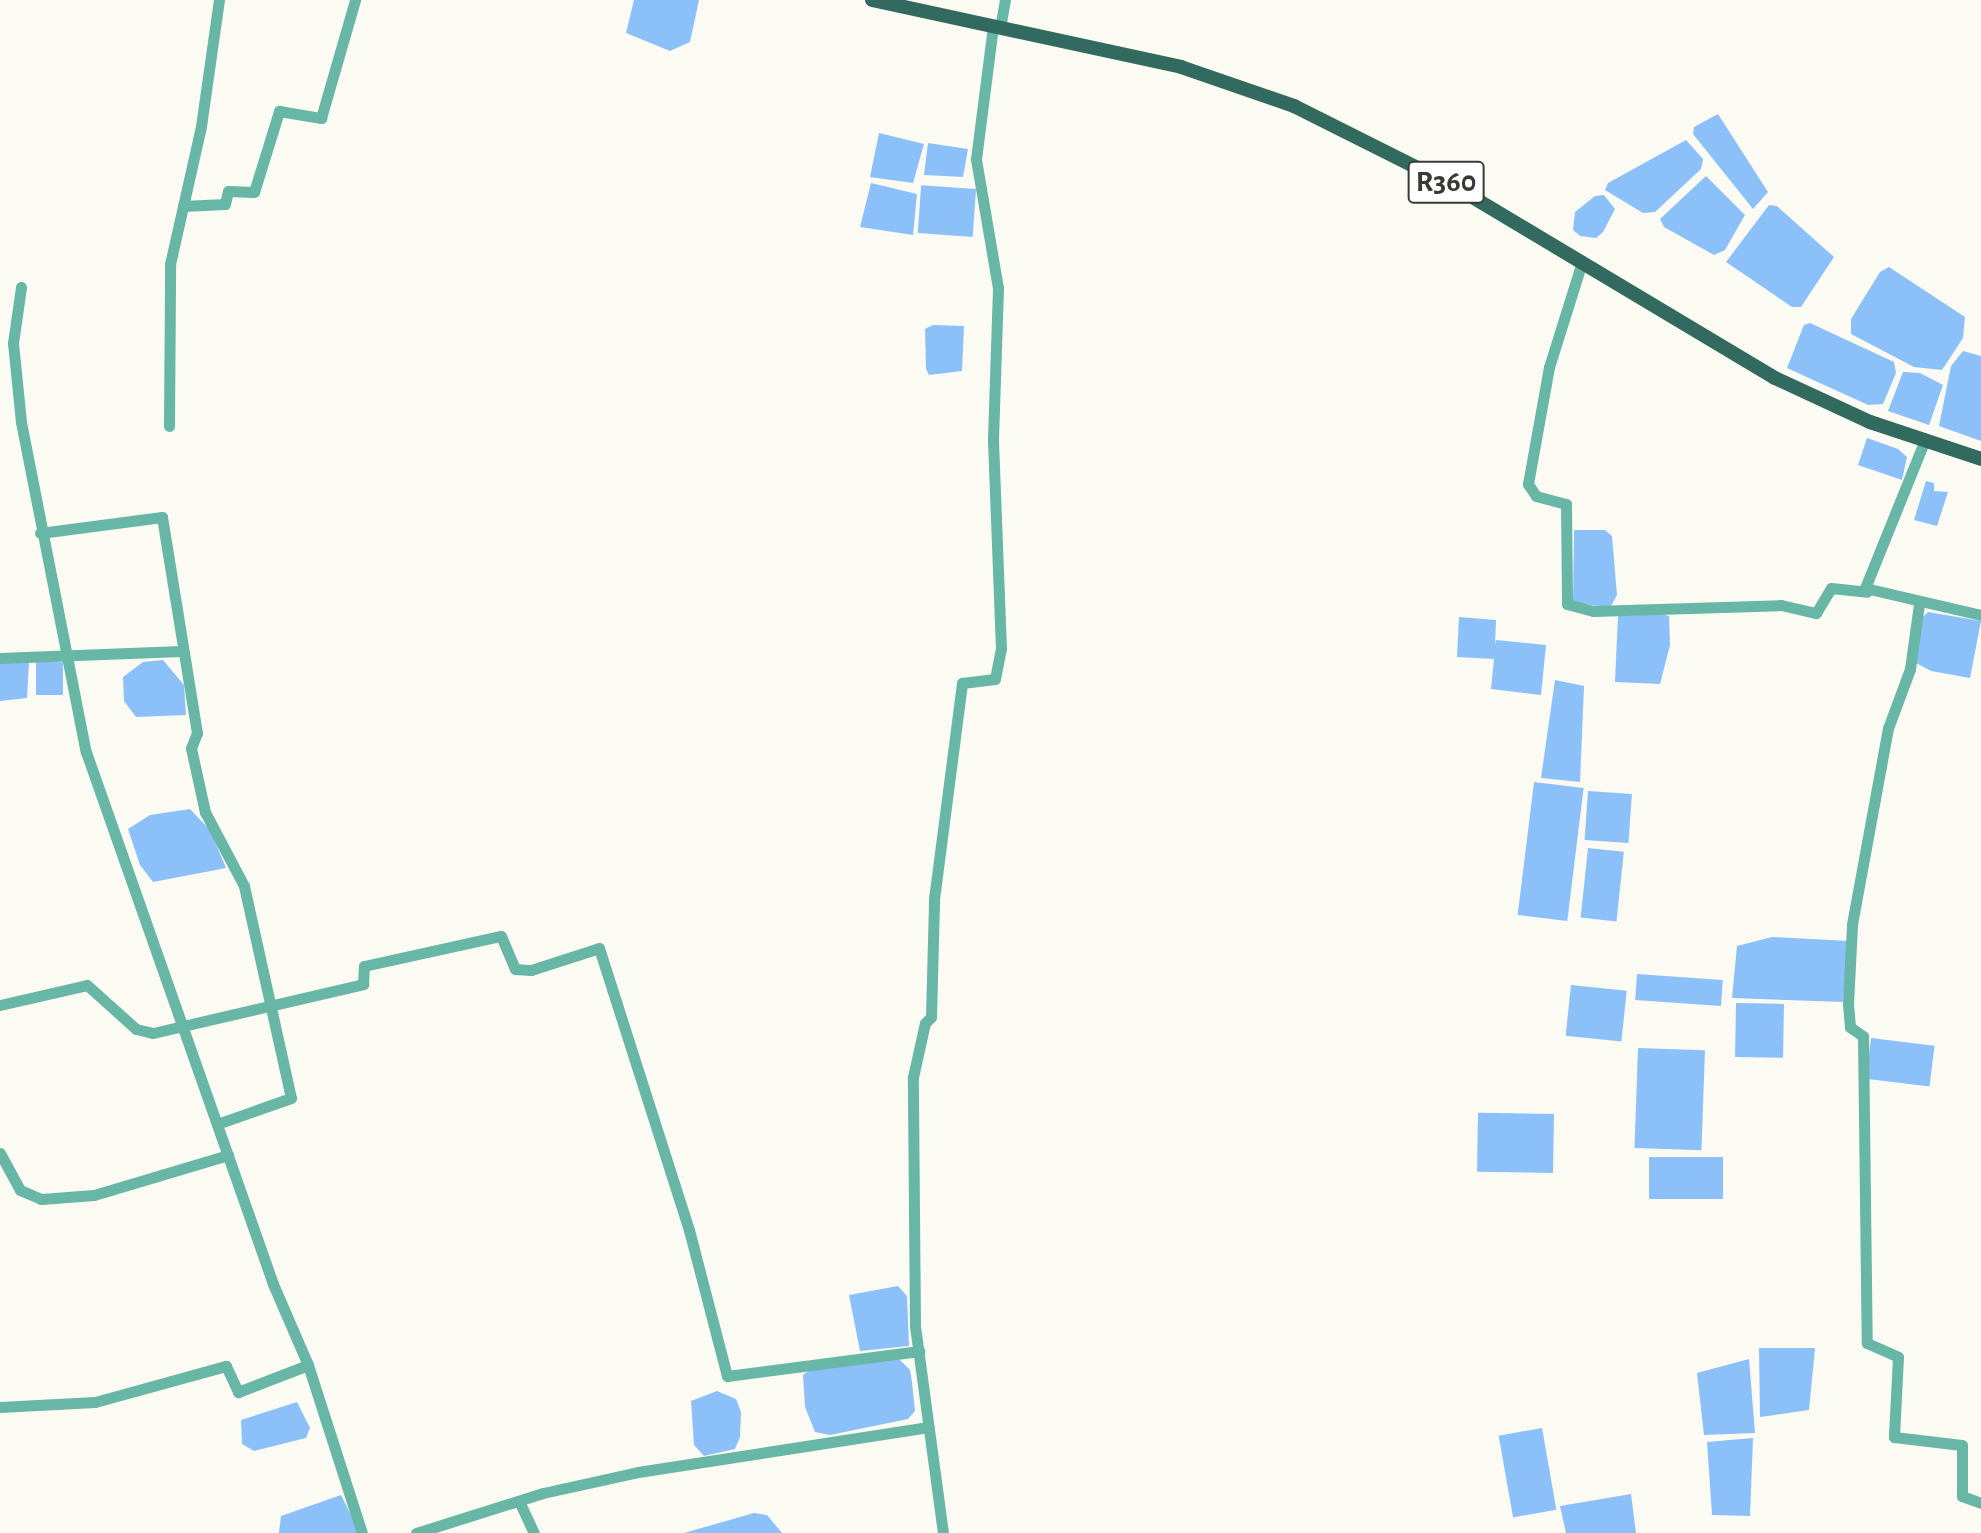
<!DOCTYPE html>
<html>
<head>
<meta charset="utf-8">
<style>
	body { margin:0 }
	#map { position:relative; width:1981px; height:1533px; overflow:hidden; background:#fcfbf3; font-family:"Alegreya Sans",sans-serif }
	div>[style] { position:absolute }
	[style*='--x'] { left:calc(var(--x)*1px); top:calc(var(--y)*1px); width:calc(var(--w)*1px); rotate:calc(var(--a)*1deg) }
	.water>* { inset:0; background:#8cc0f9; transform-origin:0 0 }
	.minor>* { height:11px; margin:-5.5px; padding:0 5.5px; transform-origin:5.5px; border-radius:5.5px; background:#67b6a6 }
	.major>* { height:14px; margin:-7px; padding:0 7px; transform-origin:7px; border-radius:7px; background:#326a5f }
	span { translate:-50% -50%; white-space:nowrap; text-align:center; line-height:1.15; -webkit-text-stroke:6px #fff; paint-order:stroke }
	.shield-label span { padding:2px 6px; background:#fff; border:2px solid; border-radius:6px; -webkit-text-stroke-width:0 }
	.shield-label { font-size:30px; color:#393936; font-weight:700 }
</style>
</head>
<body>
<div id="map">
	<div class="water">
		<i style="clip-path:polygon(634px 0,699px 0,690px 42px,670px 51px,626px 33px)"></i>
		<i style="clip-path:polygon(1718px 114px,1768px 192px,1753px 209px,1693px 134px,1694px 127px)"></i>
		<i style="clip-path:polygon(879px 133px,924px 144px,913px 183px,870px 177px)"></i>
		<i style="clip-path:polygon(1686px 140px,1703px 159px,1701px 169px,1655px 212px,1643px 213px,1605px 190px,1608px 183px)"></i>
		<i style="clip-path:polygon(928px 143px,968px 149px,963px 177px,924px 175px)"></i>
		<i style="clip-path:polygon(1706px 176px,1745px 215px,1725px 250px,1714px 255px,1664px 227px,1660px 219px)"></i>
		<i style="clip-path:polygon(871px 183px,917px 194px,913px 235px,860px 227px)"></i>
		<i style="left:976px;top:189px;width:48px;height:55px;rotate:94deg"></i>
		<i style="clip-path:polygon(1604px 195px,1615px 209px,1603px 232px,1596px 238px,1580px 236px,1573px 230px,1575px 212px,1595px 196px)"></i>
		<i style="clip-path:polygon(1769px 205px,1777px 206px,1834px 257px,1801px 307px,1792px 307px,1726px 262px)"></i>
		<i style="clip-path:polygon(1889px 267px,1965px 317px,1963px 338px,1942px 370px,1914px 367px,1851px 334px,1851px 319px,1880px 272px)"></i>
		<i style="clip-path:polygon(1810px 323px,1894px 362px,1896px 373px,1883px 404px,1868px 405px,1787px 368px,1804px 325px)"></i>
		<i style="clip-path:polygon(933px 325px,964px 326px,962px 371px,929px 375px,926px 369px,925px 329px)"></i>
		<i style="clip-path:polygon(1963px 351px,1981px 356px,1981px 441px,1939px 426px,1951px 366px)"></i>
		<i style="clip-path:polygon(1903px 372px,1920px 373px,1943px 385px,1929px 425px,1888px 411px)"></i>
		<i style="clip-path:polygon(1867px 438px,1898px 449px,1907px 457px,1902px 480px,1858px 465px)"></i>
		<i style="clip-path:polygon(1926px 481px,1934px 483px,1934px 491px,1948px 492px,1937px 526px,1914px 520px)"></i>
		<i style="clip-path:polygon(1574px 530px,1605px 530px,1612px 536px,1617px 595px,1610px 608px,1573px 602px)"></i>
		<i style="clip-path:polygon(1928px 612px,1981px 621px,1970px 678px,1931px 671px,1914px 662px,1920px 620px)"></i>
		<i style="clip-path:polygon(1662px 614px,1669px 616px,1670px 645px,1660px 684px,1615px 682px,1618px 616px)"></i>
		<i style="clip-path:polygon(1459px 617px,1496px 620px,1495px 645px,1496px 640px,1546px 645px,1541px 695px,1491px 689px,1494px 659px,1457px 657px)"></i>
		<i style="clip-path:polygon(163px 660px,184px 685px,186px 715px,136px 717px,124px 701px,123px 677px,143px 662px)"></i>
		<i style="clip-path:polygon(0 662px,29px 663px,27px 698px,0 701px)"></i>
		<i style="left:36px;top:662px;width:27px;height:33px"></i>
		<i style="clip-path:polygon(1555px 680px,1584px 686px,1580px 782px,1541px 778px)"></i>
		<i style="left:1534px;top:782px;width:50px;height:134px;rotate:7deg"></i>
		<i style="left:1588px;top:791px;width:44px;height:49px;rotate:4deg"></i>
		<i style="clip-path:polygon(190px 809px,210px 830px,226px 868px,153px 882px,140px 865px,128px 829px,150px 815px)"></i>
		<i style="left:1588px;top:848px;width:36px;height:70px;rotate:6deg"></i>
		<i style="clip-path:polygon(1772px 937px,1849px 941px,1843px 1002px,1732px 998px,1737px 946px)"></i>
		<i style="left:1637px;top:974px;width:86px;height:26px;rotate:4deg"></i>
		<i style="left:1571px;top:985px;width:56px;height:51px;rotate:6deg"></i>
		<i style="left:1736px;top:1003px;width:48px;height:54px;rotate:1deg"></i>
		<i style="left:1871px;top:1038px;width:64px;height:41px;rotate:7deg"></i>
		<i style="left:1638px;top:1048px;width:67px;height:100px;rotate:2deg"></i>
		<i style="left:1554px;top:1114px;width:59px;height:76px;rotate:91deg"></i>
		<i style="left:1649px;top:1157px;width:74px;height:42px"></i>
		<i style="clip-path:polygon(898px 1286px,907px 1296px,909px 1346px,860px 1351px,849px 1295px)"></i>
		<i style="clip-path:polygon(1759px 1348px,1815px 1348px,1809px 1410px,1760px 1417px)"></i>
		<i style="clip-path:polygon(898px 1358px,910px 1370px,912px 1382px,915px 1411px,908px 1419px,830px 1435px,815px 1432px,805px 1407px,803px 1375px,811px 1369px)"></i>
		<i style="clip-path:polygon(1749px 1359px,1755px 1433px,1704px 1435px,1697px 1373px)"></i>
		<i style="clip-path:polygon(717px 1391px,736px 1399px,741px 1412px,740px 1437px,735px 1449px,704px 1456px,694px 1445px,691px 1401px)"></i>
		<i style="clip-path:polygon(297px 1402px,310px 1428px,306px 1438px,254px 1451px,242px 1444px,241px 1420px)"></i>
		<i style="left:1542px;top:1428px;width:83px;height:44px;rotate:80deg"></i>
		<i style="clip-path:polygon(1753px 1438px,1750px 1516px,1712px 1515px,1707px 1442px)"></i>
		<i style="clip-path:polygon(1631px 1494px,1636px 1533px,1566px 1533px,1560px 1506px)"></i>
		<i style="clip-path:polygon(341px 1495px,360px 1533px,279px 1533px,281px 1516px)"></i>
		<i style="clip-path:polygon(754px 1513px,767px 1515px,782px 1533px,684px 1533px)"></i>
	</div>
	<div class="minor">
		<i style="--x:1000;--y:28;--w:28;--a:-80"></i>
		<i style="--x:183;--y:206;--w:42;--a:-2.7"></i>
		<i style="--x:225;--y:204;--w:13;--a:-77"></i>
		<i style="--x:228;--y:191;--w:26;--a:2"></i>
		<i style="--x:254;--y:192;--w:85;--a:-72.8"></i>
		<i style="--x:279;--y:111;--w:43;--a:9.5"></i>
		<i style="--x:321;--y:118;--w:123;--a:-73.9"></i>
		<i style="--x:1581;--y:265;--w:107;--a:107.4"></i>
		<i style="--x:1549;--y:367;--w:119;--a:100.2"></i>
		<i style="--x:1528;--y:484;--w:14;--a:56"></i>
		<i style="--x:1536;--y:496;--w:31;--a:15"></i>
		<i style="--x:1566;--y:504;--w:100;--a:89.4"></i>
		<i style="--x:1567;--y:604;--w:27;--a:15"></i>
		<i style="--x:1593;--y:611;--w:188;--a:-1.8"></i>
		<i style="--x:1781;--y:605;--w:36;--a:13"></i>
		<i style="--x:1816;--y:613;--w:29;--a:-59"></i>
		<i style="--x:1831;--y:588;--w:36;--a:6"></i>
		<i style="--x:21;--y:287;--w:57;--a:98.1"></i>
		<i style="--x:13;--y:343;--w:79;--a:84.2"></i>
		<i style="--x:21;--y:422;--w:336;--a:78.9"></i>
		<i style="--x:86;--y:752;--w:564;--a:70.63"></i>
		<i style="--x:273;--y:1284;--w:88;--a:66.6"></i>
		<i style="--x:308;--y:1365;--w:176;--a:72.2"></i>
		<i style="--x:169;--y:426;--w:162;--a:-89.6"></i>
		<i style="--x:170;--y:264;--w:141;--a:-77.3"></i>
		<i style="--x:201;--y:126;--w:127;--a:-81.9"></i>
		<i style="--x:1924;--y:442;--w:157;--a:112"></i>
		<i style="--x:1865;--y:588;--w:119;--a:13.1"></i>
		<i style="--x:40;--y:533;--w:123;--a:-7.5"></i>
		<i style="--x:162;--y:517;--w:219;--a:80.8"></i>
		<i style="--x:197;--y:733;--w:16;--a:112"></i>
		<i style="--x:191;--y:748;--w:66;--a:77.7"></i>
		<i style="--x:205;--y:812;--w:84;--a:62.2"></i>
		<i style="--x:244;--y:886;--w:217;--a:77.5"></i>
		<i style="--x:291;--y:1098;--w:78;--a:160.6"></i>
		<i style="--x:1919;--y:604;--w:66;--a:97.9"></i>
		<i style="--x:1910;--y:669;--w:63;--a:110.4"></i>
		<i style="--x:1888;--y:728;--w:200;--a:100.4"></i>
		<i style="--x:1852;--y:925;--w:79;--a:92.9"></i>
		<i style="--x:1848;--y:1004;--w:23;--a:85"></i>
		<i style="--x:1850;--y:1027;--w:16;--a:35"></i>
		<i style="--x:1863;--y:1036;--w:307;--a:89.3"></i>
		<i style="--x:1867;--y:1343;--w:34;--a:24"></i>
		<i style="--x:1898;--y:1357;--w:80;--a:92.9"></i>
		<i style="--x:1894;--y:1437;--w:68;--a:6.7"></i>
		<i style="--x:1962;--y:1445;--w:51;--a:90"></i>
		<i style="--x:1962;--y:1496;--w:20;--a:20"></i>
		<i style="--x:0;--y:658;--w:181;--a:-2.2"></i>
		<i style="--x:0;--y:1005;--w:89;--a:-12.9"></i>
		<i style="--x:87;--y:985;--w:66;--a:41.9"></i>
		<i style="--x:136;--y:1029;--w:17;--a:13"></i>
		<i style="--x:153;--y:1033;--w:216;--a:-13.1"></i>
		<i style="--x:363;--y:984;--w:18;--a:-87"></i>
		<i style="--x:364;--y:966;--w:140;--a:-12.4"></i>
		<i style="--x:501;--y:936;--w:36;--a:67"></i>
		<i style="--x:515;--y:969;--w:16;--a:4"></i>
		<i style="--x:531;--y:970;--w:71;--a:-17.9"></i>
		<i style="--x:599;--y:948;--w:296;--a:72.3"></i>
		<i style="--x:689;--y:1230;--w:151;--a:75.4"></i>
		<i style="--x:727;--y:1376;--w:194;--a:-7.4"></i>
		<i style="--x:0;--y:1153;--w:42;--a:61.6"></i>
		<i style="--x:20;--y:1190;--w:23;--a:23"></i>
		<i style="--x:41;--y:1199;--w:53;--a:-4.3"></i>
		<i style="--x:94;--y:1195;--w:140;--a:-16.6"></i>
		<i style="--x:0;--y:1407;--w:95;--a:-3"></i>
		<i style="--x:95;--y:1402;--w:136;--a:-15.4"></i>
		<i style="--x:226;--y:1366;--w:29;--a:65"></i>
		<i style="--x:238;--y:1392;--w:75;--a:-21.1"></i>
		<i style="--x:519;--y:1501;--w:35;--a:65"></i>
		<i style="--x:416;--y:1533;--w:133;--a:-17.5"></i>
		<i style="--x:543;--y:1493;--w:97;--a:-12.5"></i>
		<i style="--x:638;--y:1472;--w:294;--a:-8.8"></i>
		<i style="--x:943;--y:1533;--w:209;--a:-97.7"></i>
		<i style="--x:915;--y:1326;--w:249;--a:-90.5"></i>
		<i style="--x:913;--y:1077;--w:55;--a:-77.5"></i>
		<i style="--x:925;--y:1023;--w:8;--a:-45"></i>
		<i style="--x:931;--y:1017;--w:118;--a:-88.5"></i>
		<i style="--x:934;--y:899;--w:218;--a:-82.6"></i>
		<i style="--x:962;--y:683;--w:33;--a:-7"></i>
		<i style="--x:995;--y:679;--w:31;--a:-79"></i>
		<i style="--x:1001;--y:649;--w:210;--a:-92.2"></i>
		<i style="--x:993;--y:439;--w:151;--a:-88.1"></i>
		<i style="--x:998;--y:288;--w:131;--a:-99.7"></i>
		<i style="--x:976;--y:159;--w:133;--a:-82.7"></i>
	</div>
	<div class="major">
		<i style="--x:872;--y:0;--w:316;--a:12.2"></i>
		<i style="--x:1181;--y:67;--w:120;--a:19"></i>
		<i style="--x:1294;--y:106;--w:179;--a:26.6"></i>
		<i style="--x:1454;--y:186;--w:374;--a:30.9"></i>
		<i style="--x:1775;--y:378;--w:105;--a:24.9"></i>
		<i style="--x:1870;--y:422;--w:117;--a:18.4"></i>
	</div>
	<div class="shield-label">
		<span style="left:1446px;top:182px">R360</span>
	</div>
</div>
</body>
</html>
